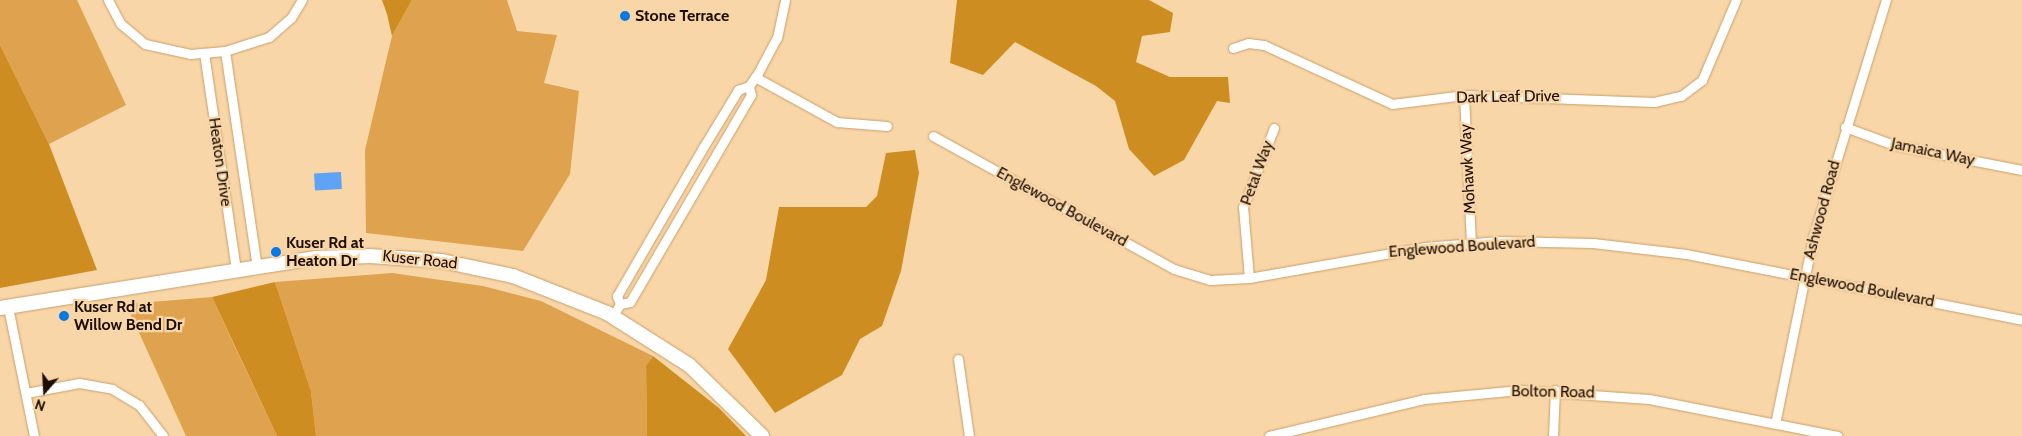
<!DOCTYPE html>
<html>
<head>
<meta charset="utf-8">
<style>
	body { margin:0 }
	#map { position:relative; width:2022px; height:436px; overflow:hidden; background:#f9d6a8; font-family:Cabin,sans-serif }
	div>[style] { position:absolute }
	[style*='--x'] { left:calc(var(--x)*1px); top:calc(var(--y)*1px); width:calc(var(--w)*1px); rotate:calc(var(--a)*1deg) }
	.green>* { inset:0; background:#dfa34f }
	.forest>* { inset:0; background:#ce8d20 }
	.water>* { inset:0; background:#5ea3f4; transform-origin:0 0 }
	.roads { filter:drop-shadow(0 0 1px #caa068) drop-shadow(0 0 1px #caa068) }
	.street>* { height:9px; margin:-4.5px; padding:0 4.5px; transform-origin:4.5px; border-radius:4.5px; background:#fff }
	.secondary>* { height:14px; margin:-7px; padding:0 7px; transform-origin:7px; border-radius:7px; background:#fff }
	.dots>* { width:14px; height:14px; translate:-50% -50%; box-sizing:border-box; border:2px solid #f9d6a8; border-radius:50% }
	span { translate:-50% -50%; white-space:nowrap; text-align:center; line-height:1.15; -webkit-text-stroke:4.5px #f9d6a8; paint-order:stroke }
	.poi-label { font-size:16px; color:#1d0e00; font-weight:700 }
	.left { translate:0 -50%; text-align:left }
	.street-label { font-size:16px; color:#1d0e00 }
	.north { position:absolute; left:20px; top:366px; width:50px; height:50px; -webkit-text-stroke:4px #f9d6a8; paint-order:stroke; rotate:199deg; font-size:14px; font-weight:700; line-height:20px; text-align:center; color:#1d0e00 }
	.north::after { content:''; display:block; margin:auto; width:18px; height:22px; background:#1d0e00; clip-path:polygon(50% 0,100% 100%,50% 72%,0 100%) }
</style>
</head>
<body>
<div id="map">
	<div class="green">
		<i style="clip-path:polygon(0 0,77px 0,126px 105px,49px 144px,0 45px)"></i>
		<i style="clip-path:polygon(412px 0,507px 0,517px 31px,557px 35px,544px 83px,579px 91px,570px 174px,523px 251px,366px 233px,365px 150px,392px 36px)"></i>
		<i style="clip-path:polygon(392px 273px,483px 286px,541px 301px,653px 356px,646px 367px,647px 436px,316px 436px,311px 391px,275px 282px)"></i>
		<i style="clip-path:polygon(212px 297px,236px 349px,277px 436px,186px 436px,126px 304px)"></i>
	</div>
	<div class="forest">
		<i style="clip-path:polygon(382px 0,412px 0,392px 36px,387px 14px)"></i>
		<i style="clip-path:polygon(957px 0,1149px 0,1173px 13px,1170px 32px,1142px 36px,1136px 62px,1170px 77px,1228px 77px,1230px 103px,1217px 101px,1184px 160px,1154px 176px,1129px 149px,1115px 101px,1096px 86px,1015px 42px,983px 75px,950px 63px)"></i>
		<i style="clip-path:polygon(0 45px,49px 144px,97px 270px,0 288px)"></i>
		<i style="clip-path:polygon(915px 150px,919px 173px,901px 271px,882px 326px,860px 339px,842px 375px,775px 413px,728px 349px,766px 280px,779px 207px,866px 207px,877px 196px,886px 153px)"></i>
		<i style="clip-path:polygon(275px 282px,311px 391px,316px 436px,277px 436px,212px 297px)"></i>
		<i style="clip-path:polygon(653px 356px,719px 408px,746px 436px,647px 436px,646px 366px)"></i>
	</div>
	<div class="water">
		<i style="left:341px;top:172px;width:17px;height:27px;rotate:87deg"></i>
	</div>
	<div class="roads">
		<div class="street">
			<i style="--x:108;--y:0;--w:27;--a:62"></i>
			<i style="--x:121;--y:24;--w:31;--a:40"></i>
			<i style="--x:145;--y:44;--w:46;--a:12.5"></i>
			<i style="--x:190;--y:54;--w:35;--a:-5"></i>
			<i style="--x:225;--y:51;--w:46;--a:-17.7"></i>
			<i style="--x:269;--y:37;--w:29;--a:-41"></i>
			<i style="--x:291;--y:18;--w:21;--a:-59"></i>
			<i style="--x:1233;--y:48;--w:16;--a:-18"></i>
			<i style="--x:1248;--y:43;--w:16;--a:7"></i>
			<i style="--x:1264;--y:45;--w:141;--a:24.7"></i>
			<i style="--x:1392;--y:104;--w:73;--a:-7.1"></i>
			<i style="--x:1464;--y:95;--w:190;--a:2.1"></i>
			<i style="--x:1654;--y:102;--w:28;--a:-13"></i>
			<i style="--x:1681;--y:96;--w:26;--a:-37"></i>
			<i style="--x:1702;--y:80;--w:87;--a:-67"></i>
			<i style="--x:225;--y:51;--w:219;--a:81.6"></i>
			<i style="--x:204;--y:53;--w:220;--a:81.6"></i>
			<i style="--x:755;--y:77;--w:94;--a:28.8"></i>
			<i style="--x:837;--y:122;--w:50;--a:4.6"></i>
			<i style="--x:1464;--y:95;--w:148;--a:87.3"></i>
			<i style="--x:1845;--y:127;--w:52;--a:20.2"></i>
			<i style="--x:1894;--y:145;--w:130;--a:11.1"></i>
			<i style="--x:933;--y:136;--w:275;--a:28.9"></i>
			<i style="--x:1174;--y:269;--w:38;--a:17"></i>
			<i style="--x:1210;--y:280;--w:39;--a:-3"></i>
			<i style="--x:1249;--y:278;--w:178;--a:-10"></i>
			<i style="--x:1424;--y:247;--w:76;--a:-4.5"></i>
			<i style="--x:1500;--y:241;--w:93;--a:1.2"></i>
			<i style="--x:1593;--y:243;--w:94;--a:6.7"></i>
			<i style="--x:1686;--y:254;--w:342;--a:11.1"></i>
			<i style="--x:1249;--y:278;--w:71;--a:-94.8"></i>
			<i style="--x:1243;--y:207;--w:85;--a:-68.6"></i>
			<i style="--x:620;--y:304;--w:9;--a:-111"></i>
			<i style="--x:617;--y:296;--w:173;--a:-59.9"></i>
			<i style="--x:704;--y:146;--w:66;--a:-58.7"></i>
			<i style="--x:738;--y:90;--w:12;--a:-20"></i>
			<i style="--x:749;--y:86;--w:16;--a:-55"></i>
			<i style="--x:758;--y:73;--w:40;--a:-62"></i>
			<i style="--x:777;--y:38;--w:39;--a:-78"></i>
			<i style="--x:8;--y:307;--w:132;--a:78.6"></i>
			<i style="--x:613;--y:316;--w:14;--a:-60"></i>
			<i style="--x:620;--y:304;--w:10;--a:-11"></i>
			<i style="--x:630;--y:302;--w:240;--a:-59.7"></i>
			<i style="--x:751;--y:95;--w:9;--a:-103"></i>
			<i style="--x:958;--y:359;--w:78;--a:81.9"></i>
			<i style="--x:26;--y:393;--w:54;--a:-10.7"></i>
			<i style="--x:79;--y:383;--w:34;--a:10"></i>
			<i style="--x:112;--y:389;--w:31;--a:31"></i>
			<i style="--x:139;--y:405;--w:39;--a:52"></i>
			<i style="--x:1775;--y:424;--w:191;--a:-78.5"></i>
			<i style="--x:1813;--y:237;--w:248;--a:-72.9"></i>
			<i style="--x:1269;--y:436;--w:159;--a:-13.4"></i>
			<i style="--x:1424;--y:399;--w:96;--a:-5.4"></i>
			<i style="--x:1520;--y:390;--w:129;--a:4"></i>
			<i style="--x:1649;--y:399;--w:192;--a:11.1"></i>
			<i style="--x:1553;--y:436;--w:46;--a:-87.5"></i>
		</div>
		<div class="secondary">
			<i style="--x:0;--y:308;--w:320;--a:-9"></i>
			<i style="--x:316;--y:258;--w:54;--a:-2.1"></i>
			<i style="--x:370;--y:256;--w:72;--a:4"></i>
			<i style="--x:442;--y:261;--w:73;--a:11.9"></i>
			<i style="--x:513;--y:276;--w:101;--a:21.5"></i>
			<i style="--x:607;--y:313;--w:97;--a:32.4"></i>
			<i style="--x:689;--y:365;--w:102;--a:44.2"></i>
		</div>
	</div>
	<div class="dots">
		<i style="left:625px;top:16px;background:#097ae2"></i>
		<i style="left:276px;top:252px;background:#097ae2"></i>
		<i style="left:64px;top:316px;background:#097ae2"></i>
	</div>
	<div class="poi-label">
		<span class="left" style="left:635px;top:16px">Stone Terrace</span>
		<span class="left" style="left:286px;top:252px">Kuser Rd at<br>Heaton Dr</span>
		<span class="left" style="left:74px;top:316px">Kuser Rd at<br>Willow Bend Dr</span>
	</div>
	<div class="street-label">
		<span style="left:1508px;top:97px;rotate:-1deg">Dark Leaf Drive</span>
		<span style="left:1933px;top:152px;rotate:12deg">Jamaica Way</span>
		<span style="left:220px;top:162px;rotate:82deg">Heaton Drive</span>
		<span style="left:1468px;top:169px;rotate:-93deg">Mohawk Way</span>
		<span style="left:1257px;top:173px;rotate:-70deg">Petal Way</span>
		<span style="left:1062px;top:207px;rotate:29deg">Englewood Boulevard</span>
		<span style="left:1822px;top:210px;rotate:-75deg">Ashwood Road</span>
		<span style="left:1462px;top:247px;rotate:-4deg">Englewood Boulevard</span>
		<span style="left:420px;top:260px;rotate:6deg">Kuser Road</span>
		<span style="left:1862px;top:288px;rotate:11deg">Englewood Boulevard</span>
		<span style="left:1553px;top:392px;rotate:1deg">Bolton Road</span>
	</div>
	<div class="north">N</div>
</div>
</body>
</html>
